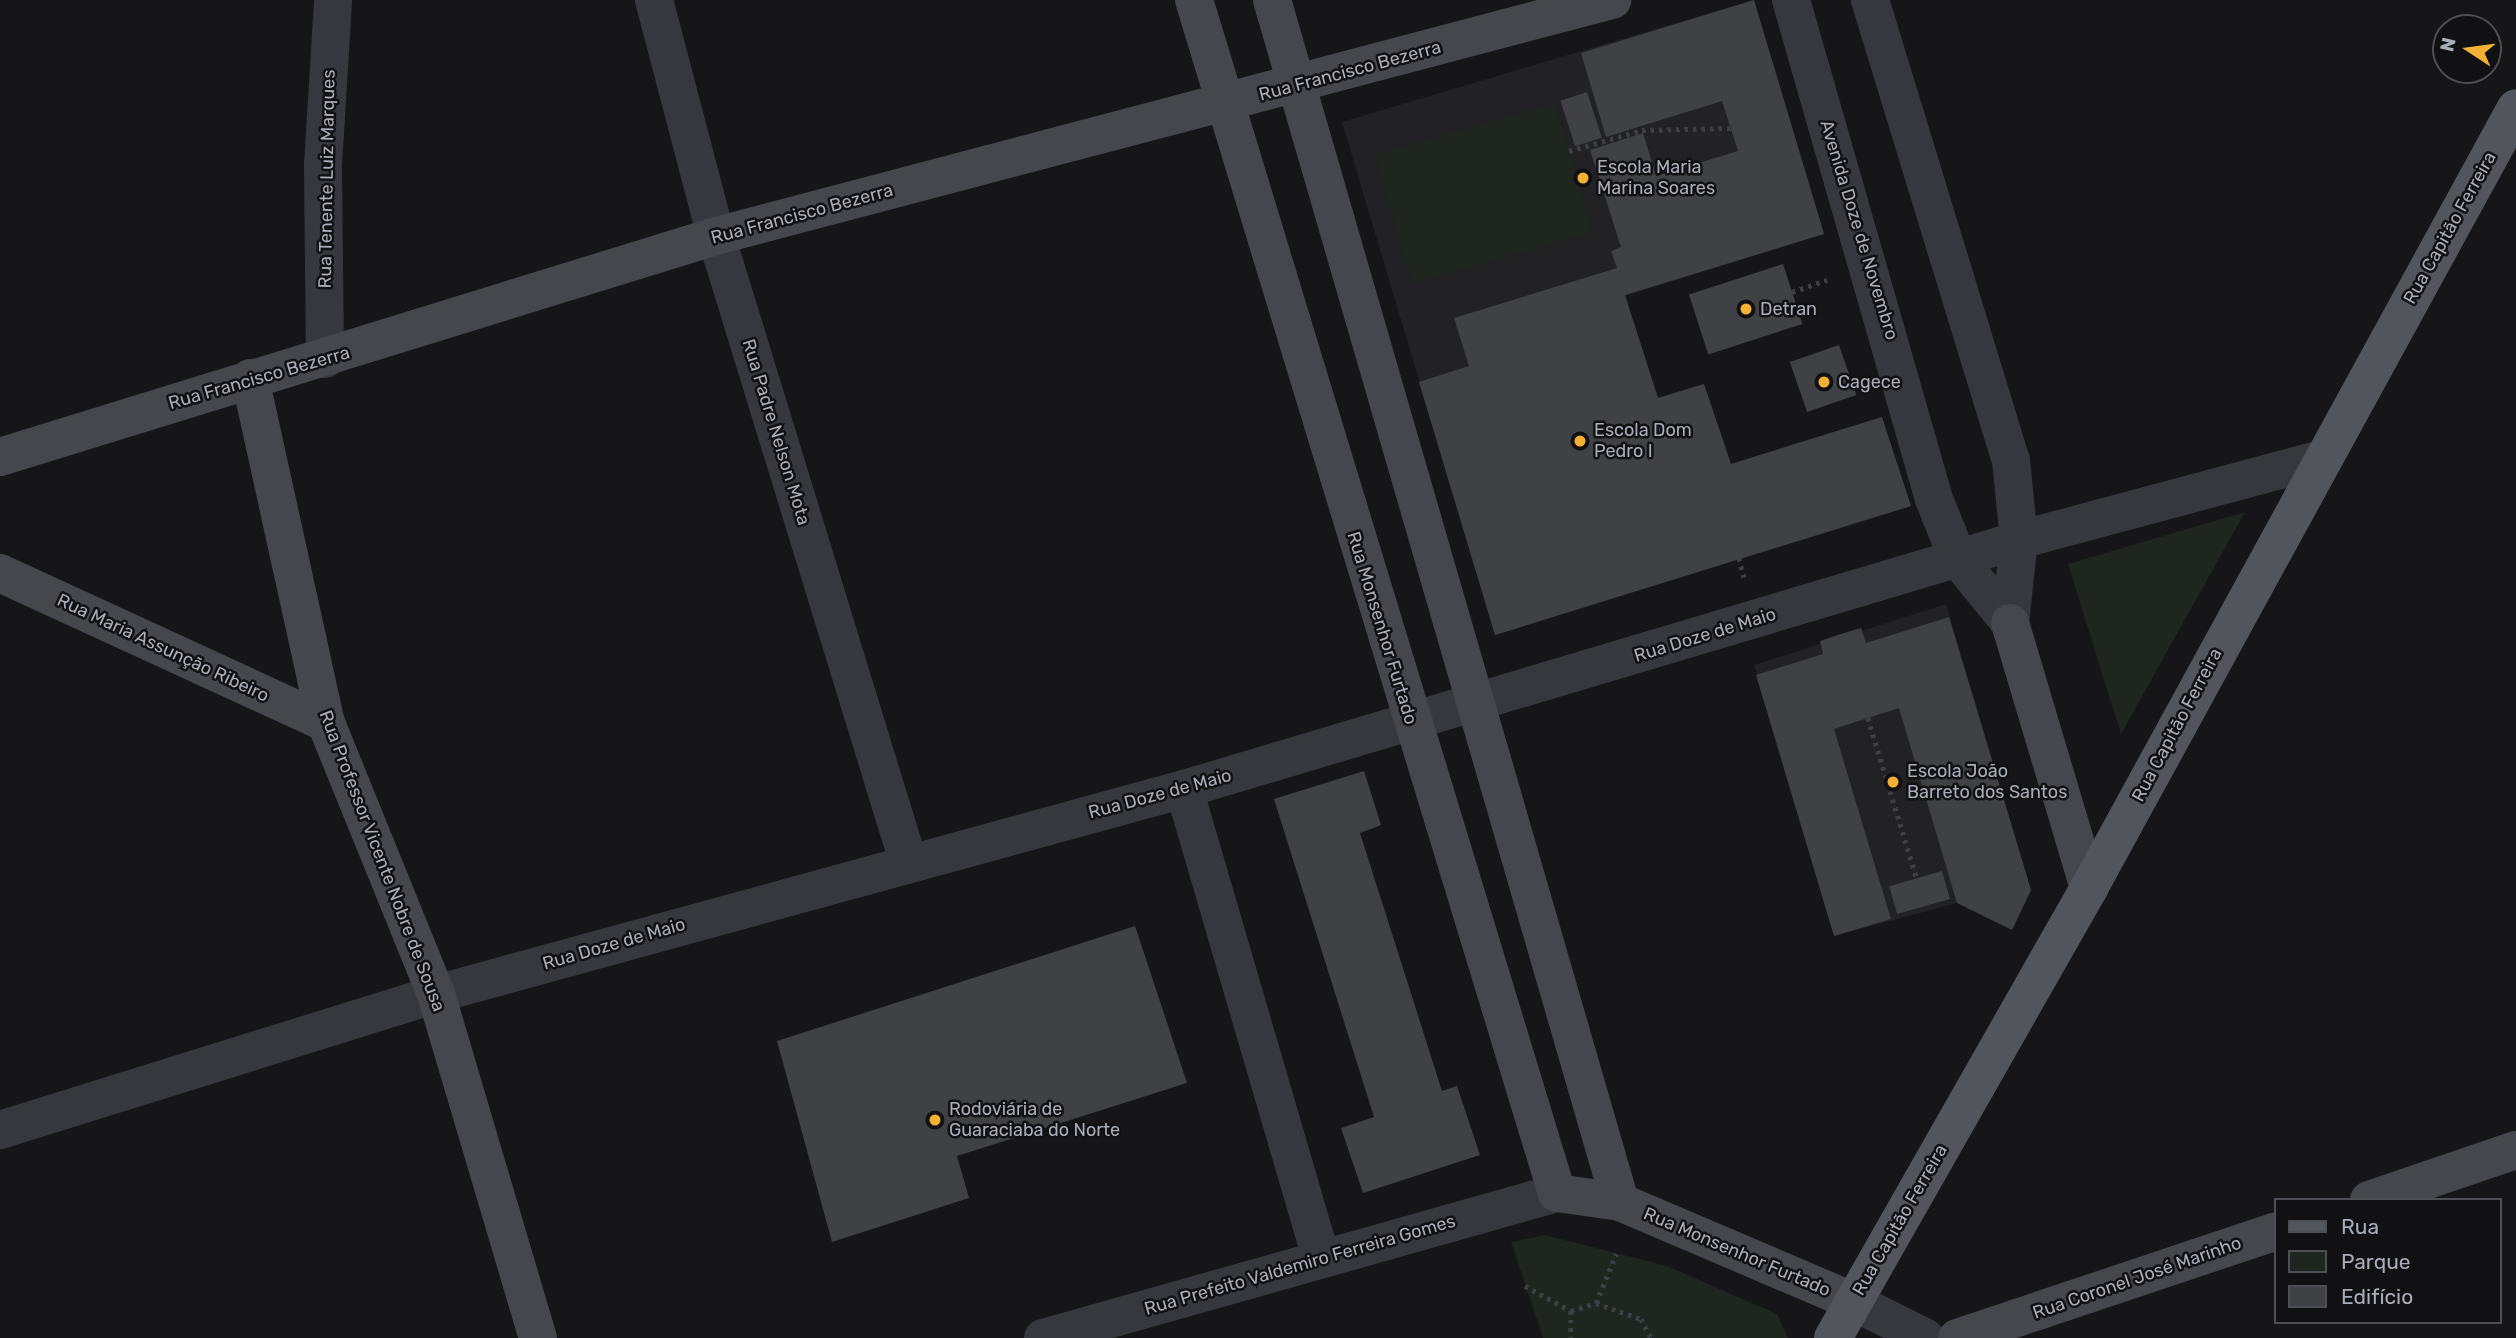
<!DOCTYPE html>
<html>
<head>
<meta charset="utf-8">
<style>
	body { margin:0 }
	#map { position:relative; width:2516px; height:1338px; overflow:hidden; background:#161618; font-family:Rubik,sans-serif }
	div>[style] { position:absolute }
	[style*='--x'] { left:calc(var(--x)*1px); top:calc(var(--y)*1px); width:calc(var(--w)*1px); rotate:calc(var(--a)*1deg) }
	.built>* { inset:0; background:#222225 }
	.green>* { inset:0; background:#1e261f; transform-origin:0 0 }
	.building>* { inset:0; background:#404145; transform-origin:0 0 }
	.path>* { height:4.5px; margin-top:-2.25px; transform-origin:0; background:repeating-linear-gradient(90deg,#3d3f44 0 3.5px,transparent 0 8.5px) }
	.street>* { height:38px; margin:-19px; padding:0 19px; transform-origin:19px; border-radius:19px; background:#37383d }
	.secondary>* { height:38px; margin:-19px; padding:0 19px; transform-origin:19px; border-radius:19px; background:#45474d }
	.primary>* { height:38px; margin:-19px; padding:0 19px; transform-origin:19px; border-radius:19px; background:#53555c }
	.dots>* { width:19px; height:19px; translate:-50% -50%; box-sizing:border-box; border:4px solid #111113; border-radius:50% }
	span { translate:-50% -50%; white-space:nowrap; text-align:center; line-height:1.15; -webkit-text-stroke:5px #111113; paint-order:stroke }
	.street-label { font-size:18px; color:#a8adb8 }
	.poi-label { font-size:18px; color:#a8adb8 }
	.left { translate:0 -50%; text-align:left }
	.legend { position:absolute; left:2274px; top:1198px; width:228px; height:126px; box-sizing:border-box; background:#111113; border:2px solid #4d4f55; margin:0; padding:9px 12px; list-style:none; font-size:21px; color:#a8adb8 }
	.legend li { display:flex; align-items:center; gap:14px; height:35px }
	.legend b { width:35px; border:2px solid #4d4f55 }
	.north { position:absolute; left:2432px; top:14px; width:70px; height:70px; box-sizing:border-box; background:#111113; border:2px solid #4d4f55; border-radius:50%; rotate:283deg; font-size:19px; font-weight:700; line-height:28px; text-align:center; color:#a8adb8 }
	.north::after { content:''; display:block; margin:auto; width:24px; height:32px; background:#f2b134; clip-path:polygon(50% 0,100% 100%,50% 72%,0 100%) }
</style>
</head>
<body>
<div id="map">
	<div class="built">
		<i style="clip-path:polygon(1754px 0,1824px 234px,1625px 296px,1658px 398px,1704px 384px,1731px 464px,1882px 417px,1911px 506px,1495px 635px,1342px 122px)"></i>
		<i style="clip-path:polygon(1946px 604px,2031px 890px,2012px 930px,1957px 903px,1834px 936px,1754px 665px)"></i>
	</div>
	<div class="green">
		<i style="left:1555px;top:103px;width:134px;height:187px;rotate:74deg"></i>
		<i style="clip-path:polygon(2245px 512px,2121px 734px,2068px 564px)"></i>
		<i style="clip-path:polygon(1545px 1235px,1667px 1266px,1777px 1314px,1788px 1338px,1543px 1338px,1511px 1242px)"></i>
	</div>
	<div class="building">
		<i style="clip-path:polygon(1754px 0,1824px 234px,1625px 295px,1658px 398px,1704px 384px,1731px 464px,1882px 417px,1911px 506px,1495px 635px,1419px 382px,1469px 366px,1454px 318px,1617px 268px,1611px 251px,1621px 247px,1590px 150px,1643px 133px,1656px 176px,1738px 151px,1722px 101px,1606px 137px,1581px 53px)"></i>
		<i style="left:1587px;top:92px;width:48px;height:28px;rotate:72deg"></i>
		<i style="left:1783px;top:264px;width:63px;height:99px;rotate:72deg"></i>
		<i style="left:1839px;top:345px;width:53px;height:52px;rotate:71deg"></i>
		<i style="clip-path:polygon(1949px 617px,2031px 890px,2012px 930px,1957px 903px,1899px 708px,1834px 729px,1891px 919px,1834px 936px,1756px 675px,1823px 654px,1820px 641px,1841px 634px,1861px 628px,1866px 643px)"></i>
		<i style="clip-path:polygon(1364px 771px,1381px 825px,1360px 833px,1442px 1091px,1457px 1086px,1480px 1155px,1363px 1193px,1341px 1128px,1374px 1117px,1274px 799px)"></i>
		<i style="left:1942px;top:871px;width:29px;height:55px;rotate:74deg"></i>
		<i style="clip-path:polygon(1135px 926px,1187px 1083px,957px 1156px,969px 1198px,832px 1242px,777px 1041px)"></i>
	</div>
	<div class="path">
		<i style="--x:1569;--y:151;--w:76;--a:-16"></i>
		<i style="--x:1642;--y:130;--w:89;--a:-1.3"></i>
		<i style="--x:1792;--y:292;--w:37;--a:-19"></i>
		<i style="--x:1739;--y:558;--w:20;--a:75"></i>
		<i style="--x:1868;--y:718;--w:168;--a:73.1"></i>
		<i style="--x:1525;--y:1286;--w:52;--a:28.5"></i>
		<i style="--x:1571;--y:1311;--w:27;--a:90"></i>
		<i style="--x:1596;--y:1303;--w:48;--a:19.6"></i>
		<i style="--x:1641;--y:1319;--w:21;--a:62"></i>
		<i style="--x:1571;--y:1311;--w:26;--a:-18"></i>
		<i style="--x:1596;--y:1303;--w:53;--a:-67.8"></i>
	</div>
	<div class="street">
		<i style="--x:654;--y:0;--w:244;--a:75.3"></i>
		<i style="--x:716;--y:236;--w:654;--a:72.92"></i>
		<i style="--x:1791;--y:0;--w:519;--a:74.01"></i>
		<i style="--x:1934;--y:499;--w:65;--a:68.2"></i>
		<i style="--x:1958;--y:559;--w:82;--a:50.9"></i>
		<i style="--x:1870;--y:0;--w:481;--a:73"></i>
		<i style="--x:2011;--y:460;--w:80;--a:84.3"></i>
		<i style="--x:2019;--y:540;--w:83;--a:96.2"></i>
		<i style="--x:325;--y:359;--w:194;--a:-90.6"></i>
		<i style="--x:323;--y:165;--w:165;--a:-86.5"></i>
		<i style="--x:1184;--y:789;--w:489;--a:73.7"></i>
		<i style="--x:0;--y:1130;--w:457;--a:-17.3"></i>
		<i style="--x:436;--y:994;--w:776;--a:-15.33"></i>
		<i style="--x:1184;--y:789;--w:871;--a:-16.6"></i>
		<i style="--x:2019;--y:540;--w:313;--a:-15"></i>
		<i style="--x:1854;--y:1302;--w:80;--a:26.6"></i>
		<i style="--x:1043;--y:1338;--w:534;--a:-15.75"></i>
	</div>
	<div class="secondary">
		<i style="--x:1194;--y:0;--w:1247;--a:73.08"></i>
		<i style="--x:1557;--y:1193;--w:64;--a:8.1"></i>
		<i style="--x:1620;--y:1202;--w:254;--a:23.1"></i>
		<i style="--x:1272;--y:0;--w:1251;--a:73.85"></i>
		<i style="--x:250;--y:378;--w:353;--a:77.6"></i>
		<i style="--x:326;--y:723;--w:292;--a:67.9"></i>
		<i style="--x:436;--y:994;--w:359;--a:73.5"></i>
		<i style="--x:0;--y:457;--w:749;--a:-17.15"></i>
		<i style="--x:716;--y:236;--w:927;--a:-14.76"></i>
		<i style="--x:0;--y:573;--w:359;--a:24.7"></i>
		<i style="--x:2010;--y:623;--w:277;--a:73.4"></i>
		<i style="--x:2369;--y:1200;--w:155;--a:-18.8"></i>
		<i style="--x:1957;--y:1338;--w:336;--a:-18.5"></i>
	</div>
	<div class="primary">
		<i style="--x:1833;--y:1338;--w:518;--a:-60.36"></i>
		<i style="--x:2089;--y:888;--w:889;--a:-61.3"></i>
	</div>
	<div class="dots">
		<i style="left:1583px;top:178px;background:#f2b134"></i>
		<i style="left:1746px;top:309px;background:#f2b134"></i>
		<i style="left:1824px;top:382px;background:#f2b134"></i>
		<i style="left:1580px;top:441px;background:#f2b134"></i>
		<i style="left:1893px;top:782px;background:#f2b134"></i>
		<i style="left:935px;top:1120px;background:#f2b134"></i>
	</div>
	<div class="street-label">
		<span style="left:1350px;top:71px;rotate:-15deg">Rua Francisco Bezerra</span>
		<span style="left:327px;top:179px;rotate:-89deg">Rua Tenente Luiz Marques</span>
		<span style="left:802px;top:214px;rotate:-15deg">Rua Francisco Bezerra</span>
		<span style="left:2450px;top:228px;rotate:-61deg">Rua Capitão Ferreira</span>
		<span style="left:1859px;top:230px;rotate:73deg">Avenida Doze de Novembro</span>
		<span style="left:259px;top:378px;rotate:-16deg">Rua Francisco Bezerra</span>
		<span style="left:776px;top:432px;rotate:73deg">Rua Padre Nelson Mota</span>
		<span style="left:1382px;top:628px;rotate:73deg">Rua Monsenhor Furtado</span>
		<span style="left:1705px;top:635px;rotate:-17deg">Rua Doze de Maio</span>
		<span style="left:163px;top:648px;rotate:25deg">Rua Maria Assunção Ribeiro</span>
		<span style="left:2177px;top:725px;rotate:-62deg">Rua Capitão Ferreira</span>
		<span style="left:1160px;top:794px;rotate:-15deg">Rua Doze de Maio</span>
		<span style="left:382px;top:861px;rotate:69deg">Rua Professor Vicente Nobre de Sousa</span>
		<span style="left:614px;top:944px;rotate:-16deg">Rua Doze de Maio</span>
		<span style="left:1900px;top:1220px;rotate:-60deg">Rua Capitão Ferreira</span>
		<span style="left:1737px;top:1252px;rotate:23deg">Rua Monsenhor Furtado</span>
		<span style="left:1300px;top:1265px;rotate:-16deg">Rua Prefeito Valdemiro Ferreira Gomes</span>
		<span style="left:2137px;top:1278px;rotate:-19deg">Rua Coronel José Marinho</span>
	</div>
	<div class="poi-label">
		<span class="left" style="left:1597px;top:178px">Escola Maria<br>Marina Soares</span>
		<span class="left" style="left:1760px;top:309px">Detran</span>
		<span class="left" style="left:1838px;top:382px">Cagece</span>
		<span class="left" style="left:1594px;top:441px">Escola Dom<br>Pedro I</span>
		<span class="left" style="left:1907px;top:782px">Escola João<br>Barreto dos Santos</span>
		<span class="left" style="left:949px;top:1120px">Rodoviária de<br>Guaraciaba do Norte</span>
	</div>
	<ul class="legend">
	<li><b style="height:9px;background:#53555c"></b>Rua</li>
	<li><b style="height:19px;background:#1e261f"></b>Parque</li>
	<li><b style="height:19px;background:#404145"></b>Edifício</li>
	</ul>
	<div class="north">N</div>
</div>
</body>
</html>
